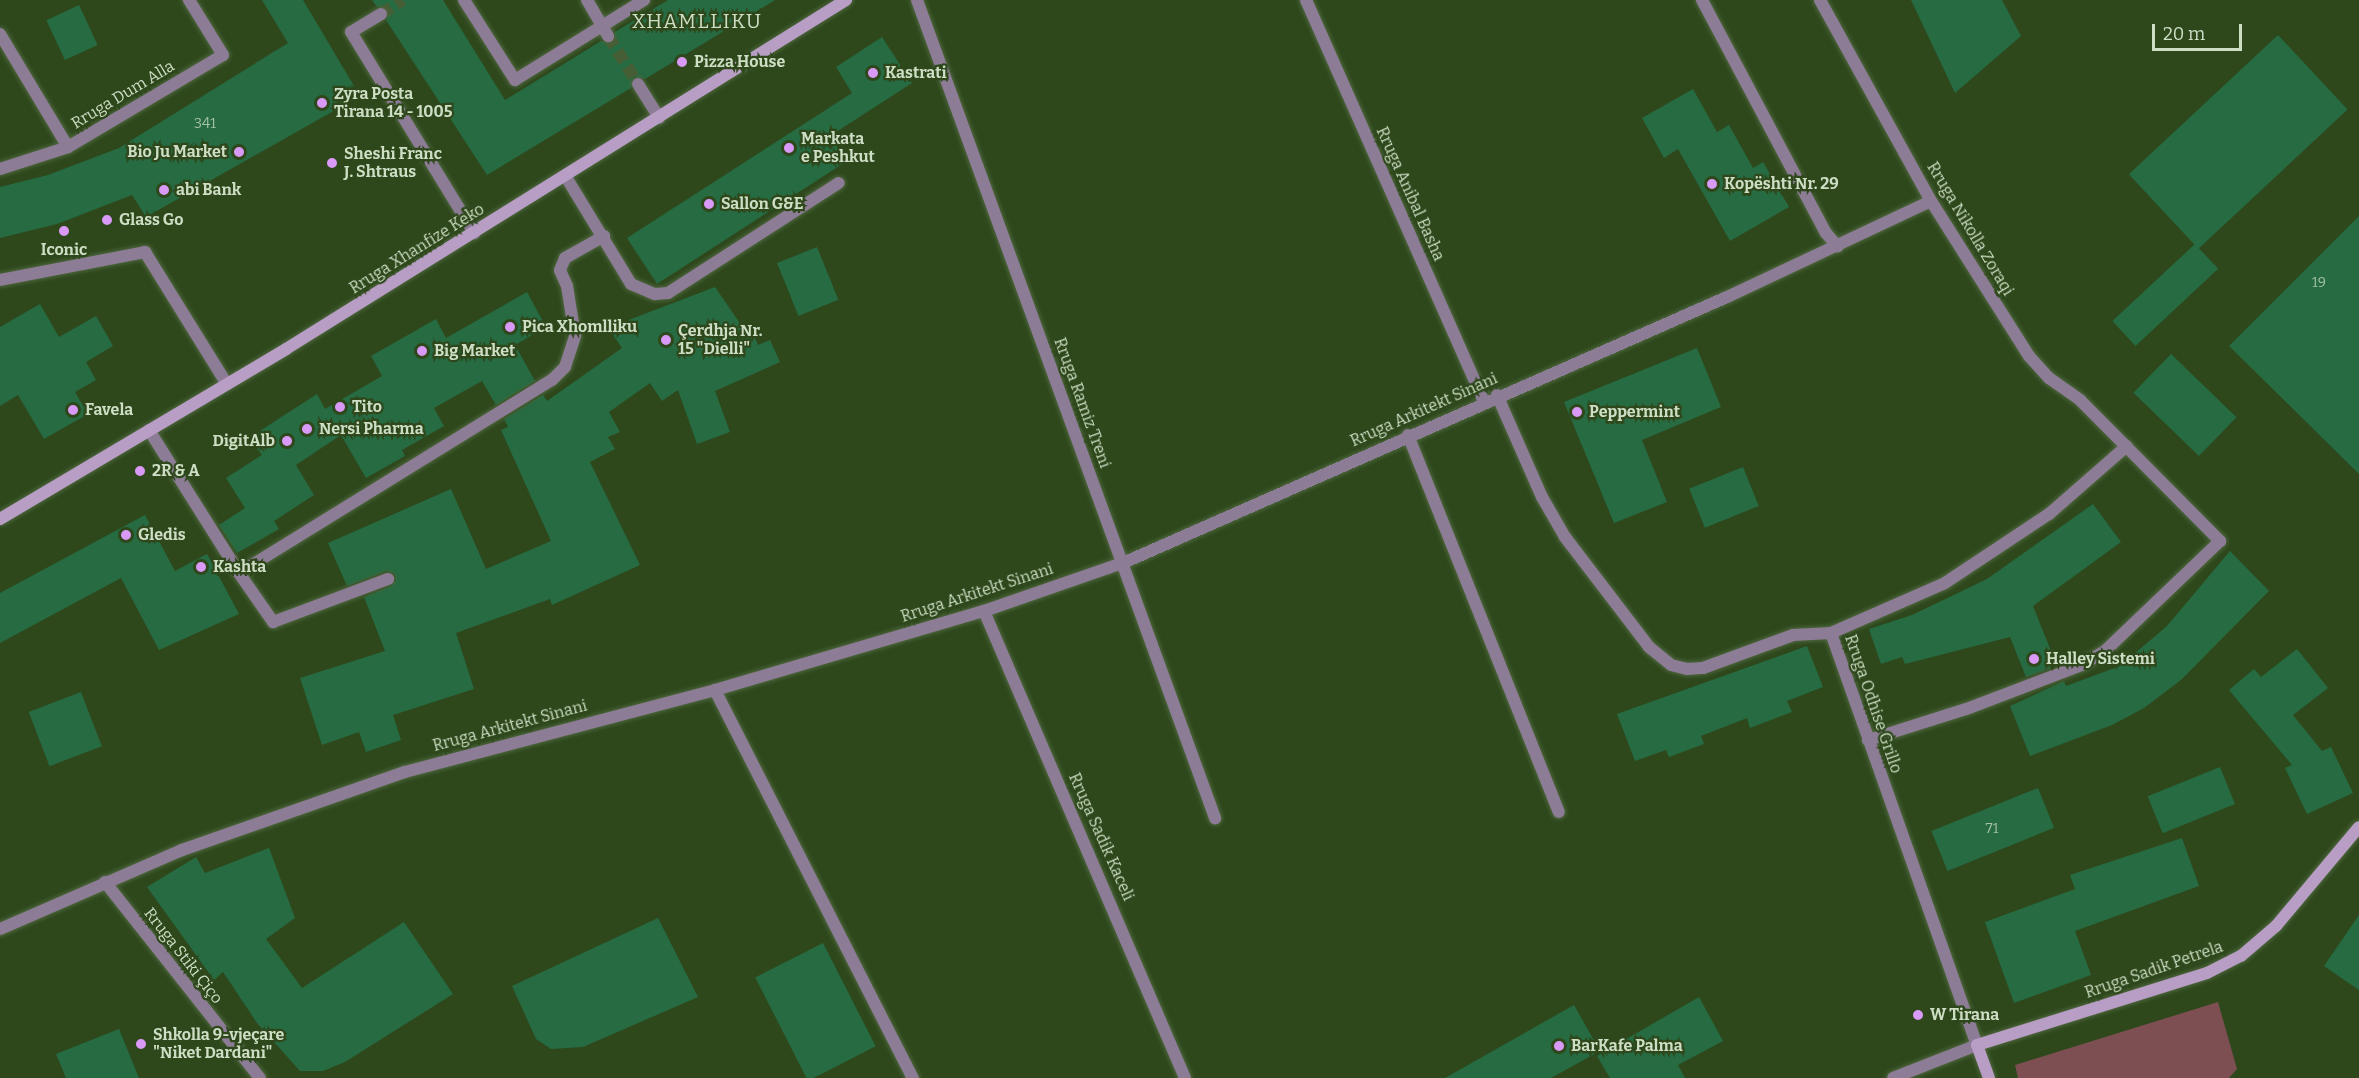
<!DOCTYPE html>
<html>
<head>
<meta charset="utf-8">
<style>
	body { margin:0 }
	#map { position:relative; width:2359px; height:1078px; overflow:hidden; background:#2e481c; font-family:Bitter,serif }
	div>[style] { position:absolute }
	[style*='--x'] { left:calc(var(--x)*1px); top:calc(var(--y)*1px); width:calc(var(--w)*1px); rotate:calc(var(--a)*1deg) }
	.green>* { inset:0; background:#7d4f52 }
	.building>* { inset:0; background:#266b42; transform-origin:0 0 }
	.street-tunnel>* { height:12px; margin-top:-6px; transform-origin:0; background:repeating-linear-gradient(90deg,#465e35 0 12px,transparent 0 18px) }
	.roads { filter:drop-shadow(0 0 2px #4e663e) drop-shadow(0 0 2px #4e663e) }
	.street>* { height:12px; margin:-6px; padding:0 6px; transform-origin:6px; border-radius:6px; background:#8d7c95 }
	.secondary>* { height:12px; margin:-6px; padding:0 6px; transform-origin:6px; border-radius:6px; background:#b89dc5 }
	.dots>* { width:16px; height:16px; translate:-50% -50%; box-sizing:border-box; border:3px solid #2e481c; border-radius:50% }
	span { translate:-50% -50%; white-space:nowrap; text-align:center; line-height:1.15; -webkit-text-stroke:4.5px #2e481c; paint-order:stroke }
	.number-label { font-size:14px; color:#a4c1a4 }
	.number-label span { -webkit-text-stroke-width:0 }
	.poi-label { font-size:16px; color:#cedec5; font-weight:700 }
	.left { translate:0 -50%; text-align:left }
	.right { translate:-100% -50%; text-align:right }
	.street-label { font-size:16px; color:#cedec5 }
	.quarter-label { font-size:20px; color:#cedec5; letter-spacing:1.5px }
	.scale { position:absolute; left:2152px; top:24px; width:90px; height:27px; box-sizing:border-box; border:3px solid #cedec5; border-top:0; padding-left:8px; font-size:18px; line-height:21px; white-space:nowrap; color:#cedec5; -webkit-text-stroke:4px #2e481c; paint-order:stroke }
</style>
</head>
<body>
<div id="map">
	<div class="green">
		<i style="clip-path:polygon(2218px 1002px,2237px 1069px,2229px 1078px,2018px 1078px,2015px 1065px)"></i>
	</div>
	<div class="building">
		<i style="clip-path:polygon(262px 0,303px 0,360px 96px,146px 217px,132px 195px,57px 224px,0 238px,0 187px,48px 175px,119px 148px,288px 43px)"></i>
		<i style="clip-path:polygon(372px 0,443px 0,505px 100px,601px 41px,613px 43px,615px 32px,668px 0,775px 0,645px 79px,634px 77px,631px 88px,487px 175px,386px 20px,388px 9px,377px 7px)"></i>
		<i style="clip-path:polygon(1911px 0,2002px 0,2021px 36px,1955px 93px)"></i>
		<i style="left:79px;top:5px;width:44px;height:36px;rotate:65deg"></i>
		<i style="left:2278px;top:35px;width:102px;height:204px;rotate:47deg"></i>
		<i style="clip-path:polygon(882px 37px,912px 83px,830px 136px,847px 161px,657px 284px,627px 238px,852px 93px,836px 67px)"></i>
		<i style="clip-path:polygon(1693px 89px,1717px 132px,1729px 125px,1753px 168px,1763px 162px,1789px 207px,1730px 241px,1678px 149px,1664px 158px,1642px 118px)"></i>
		<i style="clip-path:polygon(2359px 216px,2359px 474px,2229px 346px)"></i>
		<i style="left:2195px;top:244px;width:34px;height:113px;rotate:47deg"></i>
		<i style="left:817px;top:247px;width:57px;height:43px;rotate:68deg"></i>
		<i style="clip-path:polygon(715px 287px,746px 332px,751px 329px,758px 345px,770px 340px,780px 362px,715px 391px,730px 432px,697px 444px,678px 390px,662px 401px,650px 383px,609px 412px,620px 432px,608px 437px,615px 449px,590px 462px,640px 565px,552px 605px,550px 599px,456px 633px,474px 689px,393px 715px,401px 740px,366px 752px,359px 732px,322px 745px,300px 678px,385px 651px,364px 597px,391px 586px,396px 580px,394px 573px,386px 571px,347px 586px,328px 543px,451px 489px,486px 569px,551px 541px,501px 430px,508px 427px,504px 419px,543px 395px,547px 401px,622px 348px,611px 332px,626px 321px)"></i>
		<i style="clip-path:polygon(527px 292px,546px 327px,515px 345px,535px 381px,496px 405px,482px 381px,434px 408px,444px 426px,402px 450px,405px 456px,366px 478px,341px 435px,296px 465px,314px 495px,274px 521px,279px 529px,237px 553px,219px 525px,245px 508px,226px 478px,262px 455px,249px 438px,317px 394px,325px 409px,382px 376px,371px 356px,436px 319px,446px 338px)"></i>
		<i style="clip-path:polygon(40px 304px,59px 337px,96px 316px,113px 346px,86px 362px,96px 380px,75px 392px,88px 414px,44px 439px,18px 395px,0 406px,0 327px)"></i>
		<i style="clip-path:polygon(1697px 348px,1721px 407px,1642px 440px,1667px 502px,1614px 523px,1564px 402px)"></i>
		<i style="left:2171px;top:354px;width:91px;height:54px;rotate:44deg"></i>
		<i style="left:1743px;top:467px;width:42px;height:58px;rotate:68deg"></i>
		<i style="clip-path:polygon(2093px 504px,2121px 542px,2033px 606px,2057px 666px,2026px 677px,2010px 637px,1905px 664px,1902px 657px,1881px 664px,1869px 629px,1912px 615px,1987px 579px)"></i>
		<i style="clip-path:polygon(145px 515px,175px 571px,207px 554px,239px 614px,159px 650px,121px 578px,0 643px,0 593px)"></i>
		<i style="clip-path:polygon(2230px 551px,2269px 591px,2181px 680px,2144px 708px,2112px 725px,2030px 756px,2010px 706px,2064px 681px,2066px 686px,2120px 666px,2167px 626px)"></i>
		<i style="clip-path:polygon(1807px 646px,1823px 687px,1787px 701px,1792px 712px,1750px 728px,1747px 718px,1701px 736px,1704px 744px,1669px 757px,1666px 750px,1635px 761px,1617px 714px)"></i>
		<i style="clip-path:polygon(2297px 649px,2328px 688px,2293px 715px,2322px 751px,2331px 747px,2353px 793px,2307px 814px,2285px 768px,2292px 765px,2229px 690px,2254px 669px,2261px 677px)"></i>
		<i style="left:81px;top:692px;width:58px;height:56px;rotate:69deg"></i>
		<i style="left:2220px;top:767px;width:40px;height:78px;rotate:68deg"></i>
		<i style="left:2038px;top:788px;width:43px;height:115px;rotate:68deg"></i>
		<i style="clip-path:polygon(2182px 838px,2199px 886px,2075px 931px,2091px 975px,2014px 1003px,1985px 922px,2075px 889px,2070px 875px)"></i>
		<i style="clip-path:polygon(269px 848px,295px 918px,266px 939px,302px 988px,404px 922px,453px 994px,345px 1062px,323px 1071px,300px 1071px,257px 1023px,223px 972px,214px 980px,147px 887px,196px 857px,205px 873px)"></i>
		<i style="clip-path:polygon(2359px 915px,2359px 990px,2324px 966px)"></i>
		<i style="clip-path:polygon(658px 918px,698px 997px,583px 1047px,551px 1049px,536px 1039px,512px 986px)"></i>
		<i style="left:823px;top:943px;width:116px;height:76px;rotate:63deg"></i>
		<i style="clip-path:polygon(1699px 997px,1723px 1041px,1678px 1065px,1685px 1078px,1610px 1078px,1597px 1056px)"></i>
		<i style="clip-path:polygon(1574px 1005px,1600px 1051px,1551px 1078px,1445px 1078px)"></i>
		<i style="clip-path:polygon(119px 1029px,139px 1078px,66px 1078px,56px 1054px)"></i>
	</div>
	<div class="street-tunnel">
		<i style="--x:381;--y:14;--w:26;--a:-32"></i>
		<i style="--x:608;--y:36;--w:57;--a:58"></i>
	</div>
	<div class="roads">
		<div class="street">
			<i style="--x:464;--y:0;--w:95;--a:57.5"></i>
			<i style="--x:515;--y:80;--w:152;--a:-31.8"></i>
			<i style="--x:587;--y:0;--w:42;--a:59.7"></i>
			<i style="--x:917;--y:0;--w:871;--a:69.98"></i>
			<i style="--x:1306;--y:0;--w:439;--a:66.1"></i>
			<i style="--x:1702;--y:0;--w:264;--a:62"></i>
			<i style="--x:1826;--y:233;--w:18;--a:49"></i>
			<i style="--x:1820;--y:0;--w:230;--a:61.1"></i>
			<i style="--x:1931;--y:201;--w:183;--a:57.7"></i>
			<i style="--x:2029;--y:356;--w:30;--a:48"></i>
			<i style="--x:2049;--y:378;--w:38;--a:35"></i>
			<i style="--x:2080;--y:400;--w:199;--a:45.2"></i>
			<i style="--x:2220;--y:541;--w:159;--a:136.3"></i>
			<i style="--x:2105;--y:651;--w:27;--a:149"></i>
			<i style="--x:2082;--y:665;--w:124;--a:159.2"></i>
			<i style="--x:1966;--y:709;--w:103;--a:162.4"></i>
			<i style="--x:381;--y:14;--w:35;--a:149"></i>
			<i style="--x:351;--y:32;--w:236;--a:58.5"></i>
			<i style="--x:0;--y:34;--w:132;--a:59"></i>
			<i style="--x:638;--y:84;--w:40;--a:58"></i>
			<i style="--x:0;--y:169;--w:71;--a:-17.9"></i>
			<i style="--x:68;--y:147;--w:180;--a:-30.7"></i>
			<i style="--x:223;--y:55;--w:65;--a:-121.7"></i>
			<i style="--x:566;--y:177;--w:125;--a:58.7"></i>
			<i style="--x:631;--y:284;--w:26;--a:23"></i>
			<i style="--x:655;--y:294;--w:13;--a:-4"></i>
			<i style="--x:668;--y:293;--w:203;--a:-32.8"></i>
			<i style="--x:0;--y:280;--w:148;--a:-10.9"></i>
			<i style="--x:145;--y:252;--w:155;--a:58.2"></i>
			<i style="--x:1497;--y:395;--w:111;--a:66.2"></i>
			<i style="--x:1542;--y:497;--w:46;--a:60.1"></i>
			<i style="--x:1565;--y:537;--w:138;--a:52.6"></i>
			<i style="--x:1649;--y:647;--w:28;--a:39"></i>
			<i style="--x:1671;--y:665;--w:16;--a:14"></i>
			<i style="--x:1687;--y:669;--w:16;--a:-4"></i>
			<i style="--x:1703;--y:668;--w:96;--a:-20.1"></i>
			<i style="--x:1793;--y:635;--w:38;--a:-3"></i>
			<i style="--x:1831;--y:633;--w:124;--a:-23.7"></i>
			<i style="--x:1945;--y:583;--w:125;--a:-33.6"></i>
			<i style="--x:2049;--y:514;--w:103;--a:-41.1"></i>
			<i style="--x:149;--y:430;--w:169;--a:57.8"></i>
			<i style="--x:239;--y:573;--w:368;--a:-31.7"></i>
			<i style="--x:552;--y:380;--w:18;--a:-45"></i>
			<i style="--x:565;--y:367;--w:33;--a:-72"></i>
			<i style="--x:575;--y:336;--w:51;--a:-99.1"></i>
			<i style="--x:567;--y:286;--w:17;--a:-114"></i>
			<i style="--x:560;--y:270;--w:13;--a:-67"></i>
			<i style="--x:565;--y:258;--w:45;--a:-29.4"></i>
			<i style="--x:1408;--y:435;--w:406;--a:68.2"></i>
			<i style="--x:239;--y:573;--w:60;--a:55.2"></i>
			<i style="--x:273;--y:622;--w:123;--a:-20.5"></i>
			<i style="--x:984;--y:611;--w:508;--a:66.71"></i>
			<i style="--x:1831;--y:633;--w:437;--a:70.5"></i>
			<i style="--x:1977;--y:1045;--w:90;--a:158.6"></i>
			<i style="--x:715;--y:690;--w:436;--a:63"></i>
			<i style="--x:105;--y:882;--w:250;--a:51.7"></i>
			<i style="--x:0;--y:929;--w:198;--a:-23.5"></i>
			<i style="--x:182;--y:850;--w:236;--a:-19.3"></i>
			<i style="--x:405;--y:772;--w:321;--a:-14.8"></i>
			<i style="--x:715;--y:690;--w:280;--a:-16.4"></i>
			<i style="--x:984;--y:611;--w:147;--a:-19.1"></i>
			<i style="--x:1123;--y:563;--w:660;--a:-23.77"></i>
			<i style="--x:1727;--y:297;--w:225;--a:-25.2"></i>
		</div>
		<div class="secondary">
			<i style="--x:0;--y:519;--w:333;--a:-30.7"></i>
			<i style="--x:286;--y:349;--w:660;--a:-31.93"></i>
			<i style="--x:1989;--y:1078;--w:35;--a:-110"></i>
			<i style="--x:1977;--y:1045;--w:241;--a:-17.4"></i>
			<i style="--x:2207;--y:973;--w:38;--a:-27"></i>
			<i style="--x:2241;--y:956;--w:46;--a:-40.6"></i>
			<i style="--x:2276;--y:926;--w:129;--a:-50"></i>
		</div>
	</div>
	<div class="dots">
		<i style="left:682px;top:62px;background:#d99af7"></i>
		<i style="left:873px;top:73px;background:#d99af7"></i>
		<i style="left:322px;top:103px;background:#d99af7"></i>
		<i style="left:789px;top:148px;background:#d99af7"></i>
		<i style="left:239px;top:152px;background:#d99af7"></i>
		<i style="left:332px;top:163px;background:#d99af7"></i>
		<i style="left:1712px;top:184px;background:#d99af7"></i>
		<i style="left:164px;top:190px;background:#d99af7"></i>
		<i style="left:709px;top:204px;background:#d99af7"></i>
		<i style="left:107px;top:220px;background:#d99af7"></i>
		<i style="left:64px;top:231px;background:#d99af7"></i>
		<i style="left:510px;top:327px;background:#d99af7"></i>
		<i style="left:666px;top:340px;background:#d99af7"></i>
		<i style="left:422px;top:351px;background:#d99af7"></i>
		<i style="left:340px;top:407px;background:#d99af7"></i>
		<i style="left:73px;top:410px;background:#d99af7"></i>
		<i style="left:1577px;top:412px;background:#d99af7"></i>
		<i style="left:307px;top:429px;background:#d99af7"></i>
		<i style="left:287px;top:441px;background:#d99af7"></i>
		<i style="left:140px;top:471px;background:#d99af7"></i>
		<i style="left:126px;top:535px;background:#d99af7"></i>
		<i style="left:201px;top:567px;background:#d99af7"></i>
		<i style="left:2034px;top:659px;background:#d99af7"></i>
		<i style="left:1918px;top:1015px;background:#d99af7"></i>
		<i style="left:141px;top:1044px;background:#d99af7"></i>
		<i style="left:1559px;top:1046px;background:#d99af7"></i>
	</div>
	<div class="number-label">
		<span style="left:205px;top:124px">341</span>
		<span style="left:2319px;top:283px">19</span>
		<span style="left:1992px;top:829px">71</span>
	</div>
	<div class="poi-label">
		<span class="left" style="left:694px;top:62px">Pizza House</span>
		<span class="left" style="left:885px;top:73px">Kastrati</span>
		<span class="left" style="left:334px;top:103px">Zyra Posta<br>Tirana 14 - 1005</span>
		<span class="left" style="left:801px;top:148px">Markata<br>e Peshkut</span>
		<span class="right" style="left:227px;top:152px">Bio Ju Market</span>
		<span class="left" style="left:344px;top:163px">Sheshi Franc<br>J. Shtraus</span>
		<span class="left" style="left:1724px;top:184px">Kopështi Nr. 29</span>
		<span class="left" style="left:176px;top:190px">abi Bank</span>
		<span class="left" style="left:721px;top:204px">Sallon G&amp;E</span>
		<span class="left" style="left:119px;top:220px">Glass Go</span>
		<span style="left:64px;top:250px">Iconic</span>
		<span class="left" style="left:522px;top:327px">Pica Xhomlliku</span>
		<span class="left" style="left:678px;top:340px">Çerdhja Nr.<br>15 "Dielli"</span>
		<span class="left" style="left:434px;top:351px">Big Market</span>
		<span class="left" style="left:352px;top:407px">Tito</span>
		<span class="left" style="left:85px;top:410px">Favela</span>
		<span class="left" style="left:1589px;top:412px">Peppermint</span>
		<span class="left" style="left:319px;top:429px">Nersi Pharma</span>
		<span class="right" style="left:275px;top:441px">DigitAlb</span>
		<span class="left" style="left:152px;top:471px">2R &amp; A</span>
		<span class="left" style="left:138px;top:535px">Gledis</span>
		<span class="left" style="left:213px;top:567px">Kashta</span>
		<span class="left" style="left:2046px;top:659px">Halley Sistemi</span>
		<span class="left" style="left:1930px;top:1015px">W Tirana</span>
		<span class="left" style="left:153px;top:1044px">Shkolla 9-vjeçare<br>"Niket Dardani"</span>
		<span class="left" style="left:1571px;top:1046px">BarKafe Palma</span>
	</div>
	<div class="street-label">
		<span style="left:123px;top:95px;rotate:-31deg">Rruga Dum Alla</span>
		<span style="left:1410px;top:194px;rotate:66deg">Rruga Anibal Basha</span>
		<span style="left:1970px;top:229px;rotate:59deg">Rruga Nikolla Zoraqi</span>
		<span style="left:417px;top:249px;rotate:-32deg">Rruga Xhanfize Keko</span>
		<span style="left:1082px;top:403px;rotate:70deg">Rruga Ramiz Treni</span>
		<span style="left:1424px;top:410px;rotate:-24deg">Rruga Arkitekt Sinani</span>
		<span style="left:977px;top:593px;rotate:-18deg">Rruga Arkitekt Sinani</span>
		<span style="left:1873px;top:704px;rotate:71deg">Rruga Odhise Grillo</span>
		<span style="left:510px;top:726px;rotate:-15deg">Rruga Arkitekt Sinani</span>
		<span style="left:1101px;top:837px;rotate:66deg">Rruga Sadik Kaceli</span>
		<span style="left:183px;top:956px;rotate:52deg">Rruga Stiki Çiço</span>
		<span style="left:2154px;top:970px;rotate:-19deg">Rruga Sadik Petrela</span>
	</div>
	<div class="quarter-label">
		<span style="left:697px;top:21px">XHAMLLIKU</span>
	</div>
	<div class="scale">20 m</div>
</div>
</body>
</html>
